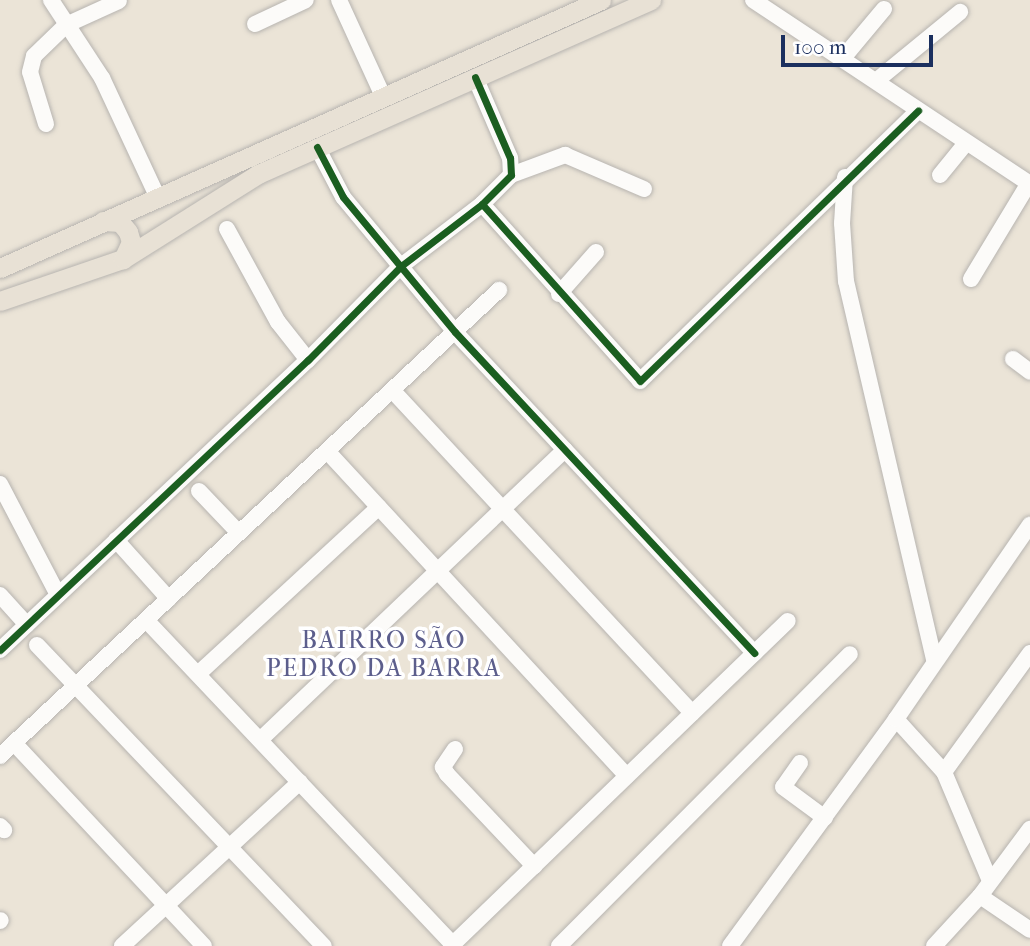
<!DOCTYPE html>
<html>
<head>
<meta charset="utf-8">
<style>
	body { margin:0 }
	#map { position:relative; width:1030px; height:946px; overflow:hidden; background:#ebe4d7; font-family:"IM FELL French Canon",serif }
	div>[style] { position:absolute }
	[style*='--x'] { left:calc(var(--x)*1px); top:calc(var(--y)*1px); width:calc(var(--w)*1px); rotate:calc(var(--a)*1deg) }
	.roads { filter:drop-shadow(0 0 2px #b7b4b0) drop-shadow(0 0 2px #b7b4b0) }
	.minor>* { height:16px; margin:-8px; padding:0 8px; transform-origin:8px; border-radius:8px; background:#fcfbf9 }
	.major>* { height:19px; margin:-9.5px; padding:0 9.5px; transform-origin:9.5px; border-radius:9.5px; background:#e8e1d5 }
	.cycleway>* { height:7px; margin:-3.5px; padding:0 3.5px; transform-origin:3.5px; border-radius:3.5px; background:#1b5e20 }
	span { translate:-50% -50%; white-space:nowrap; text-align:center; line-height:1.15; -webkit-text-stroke:7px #fff; paint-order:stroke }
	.neighbourhood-label { font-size:24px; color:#5c5e8c; letter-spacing:2px }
	.scale { position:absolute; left:781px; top:35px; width:152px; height:32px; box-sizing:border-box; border:4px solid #1b2f5e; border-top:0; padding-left:9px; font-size:21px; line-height:24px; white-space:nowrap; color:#1b2f5e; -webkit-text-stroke:5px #fff; paint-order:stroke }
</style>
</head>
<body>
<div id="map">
	<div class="roads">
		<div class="minor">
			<i style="--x:51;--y:0;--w:93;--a:56.8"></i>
			<i style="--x:102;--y:78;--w:132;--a:65"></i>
			<i style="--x:339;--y:0;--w:106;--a:65.4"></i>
			<i style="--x:753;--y:0;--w:333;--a:33.6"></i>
			<i style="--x:255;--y:24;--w:56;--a:-25.2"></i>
			<i style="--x:843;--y:58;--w:64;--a:-50.1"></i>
			<i style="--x:876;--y:81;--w:109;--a:-39.4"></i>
			<i style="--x:46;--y:124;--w:54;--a:-107.1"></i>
			<i style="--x:30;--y:72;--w:16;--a:-76"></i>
			<i style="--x:34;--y:56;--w:45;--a:-44.1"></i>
			<i style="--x:66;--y:25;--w:58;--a:-24.4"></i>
			<i style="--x:317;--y:147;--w:56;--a:62.5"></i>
			<i style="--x:343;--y:197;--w:175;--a:50.3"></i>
			<i style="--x:455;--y:332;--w:439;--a:47"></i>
			<i style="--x:511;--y:175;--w:58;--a:-20.3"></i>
			<i style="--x:565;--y:155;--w:86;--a:23.3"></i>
			<i style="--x:940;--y:175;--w:41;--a:-50.9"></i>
			<i style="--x:845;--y:177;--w:46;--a:93.7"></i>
			<i style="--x:842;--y:223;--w:58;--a:86.1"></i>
			<i style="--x:846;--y:281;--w:389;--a:76.9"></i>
			<i style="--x:482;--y:204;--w:237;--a:48.2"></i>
			<i style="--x:640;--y:381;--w:388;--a:-44.2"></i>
			<i style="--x:227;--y:229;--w:106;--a:61.3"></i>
			<i style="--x:278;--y:322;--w:48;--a:51.7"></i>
			<i style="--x:971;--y:279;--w:112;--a:-58.9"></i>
			<i style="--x:559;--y:294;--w:56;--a:-48.6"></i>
			<i style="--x:1013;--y:359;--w:21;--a:37"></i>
			<i style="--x:392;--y:390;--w:441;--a:47.1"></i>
			<i style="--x:327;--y:451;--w:442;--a:47.3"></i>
			<i style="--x:0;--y:484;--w:125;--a:62.4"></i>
			<i style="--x:199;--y:491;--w:58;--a:46.4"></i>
			<i style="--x:116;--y:540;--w:79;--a:48.1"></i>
			<i style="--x:0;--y:595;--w:40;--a:48"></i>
			<i style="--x:146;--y:620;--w:447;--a:46.6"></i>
			<i style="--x:37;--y:645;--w:416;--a:46.4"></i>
			<i style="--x:0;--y:650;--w:423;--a:-43.3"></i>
			<i style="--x:308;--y:360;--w:132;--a:-45.3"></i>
			<i style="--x:401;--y:266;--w:102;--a:-37.4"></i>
			<i style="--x:482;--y:204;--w:41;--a:-45"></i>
			<i style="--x:511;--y:175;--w:17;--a:-93"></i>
			<i style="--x:510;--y:158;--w:88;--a:-113.4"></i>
			<i style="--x:198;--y:674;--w:246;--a:-42.7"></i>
			<i style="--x:896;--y:719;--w:72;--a:47.8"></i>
			<i style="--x:944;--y:772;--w:118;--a:67.1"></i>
			<i style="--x:260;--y:740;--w:421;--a:-43.6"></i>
			<i style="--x:14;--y:743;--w:278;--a:46.9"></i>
			<i style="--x:455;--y:749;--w:22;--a:124"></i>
			<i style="--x:443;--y:767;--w:8;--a:60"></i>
			<i style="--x:447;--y:774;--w:127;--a:46.6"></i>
			<i style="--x:0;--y:756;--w:683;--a:-43.04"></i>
			<i style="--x:800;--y:763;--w:29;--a:125"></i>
			<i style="--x:783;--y:787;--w:52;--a:36.4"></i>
			<i style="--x:944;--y:772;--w:147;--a:-54.1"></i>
			<i style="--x:0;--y:826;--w:6;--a:45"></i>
			<i style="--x:980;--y:896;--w:60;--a:34.2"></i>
			<i style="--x:0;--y:921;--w:1;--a:-45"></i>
			<i style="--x:122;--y:946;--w:242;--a:-42.7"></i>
			<i style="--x:451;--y:946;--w:468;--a:-44"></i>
			<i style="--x:559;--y:946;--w:412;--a:-45.1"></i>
			<i style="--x:730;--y:946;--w:281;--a:-53.8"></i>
			<i style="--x:896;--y:719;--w:236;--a:-55.4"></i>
			<i style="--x:934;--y:946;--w:68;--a:-47.4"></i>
			<i style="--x:980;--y:896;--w:84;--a:-53.3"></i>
		</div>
		<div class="major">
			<i style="--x:103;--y:221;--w:17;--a:3"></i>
			<i style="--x:120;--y:222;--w:13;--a:51"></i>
			<i style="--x:128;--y:232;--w:10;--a:73"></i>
			<i style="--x:131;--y:242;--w:19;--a:115"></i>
			<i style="--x:0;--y:268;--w:658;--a:-24.03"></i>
			<i style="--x:0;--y:301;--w:130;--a:-18.9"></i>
			<i style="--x:123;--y:259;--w:160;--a:-32.2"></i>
			<i style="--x:258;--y:174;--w:430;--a:-23.9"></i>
		</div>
	</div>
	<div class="cycleway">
		<i style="--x:317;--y:147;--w:56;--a:62.5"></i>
		<i style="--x:343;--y:197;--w:175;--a:50.3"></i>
		<i style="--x:455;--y:332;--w:439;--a:47"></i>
		<i style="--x:482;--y:204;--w:237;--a:48.2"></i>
		<i style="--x:640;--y:381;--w:388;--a:-44.2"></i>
		<i style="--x:0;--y:650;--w:423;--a:-43.3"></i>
		<i style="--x:308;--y:360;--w:132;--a:-45.3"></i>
		<i style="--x:401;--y:266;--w:102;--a:-37.4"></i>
		<i style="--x:482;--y:204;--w:41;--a:-45"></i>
		<i style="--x:511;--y:175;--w:17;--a:-93"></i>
		<i style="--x:510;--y:158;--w:88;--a:-113.4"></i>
	</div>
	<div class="neighbourhood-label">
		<span style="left:384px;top:655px">BAIRRO SÃO<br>PEDRO DA BARRA</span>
	</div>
	<div class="scale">100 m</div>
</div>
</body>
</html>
